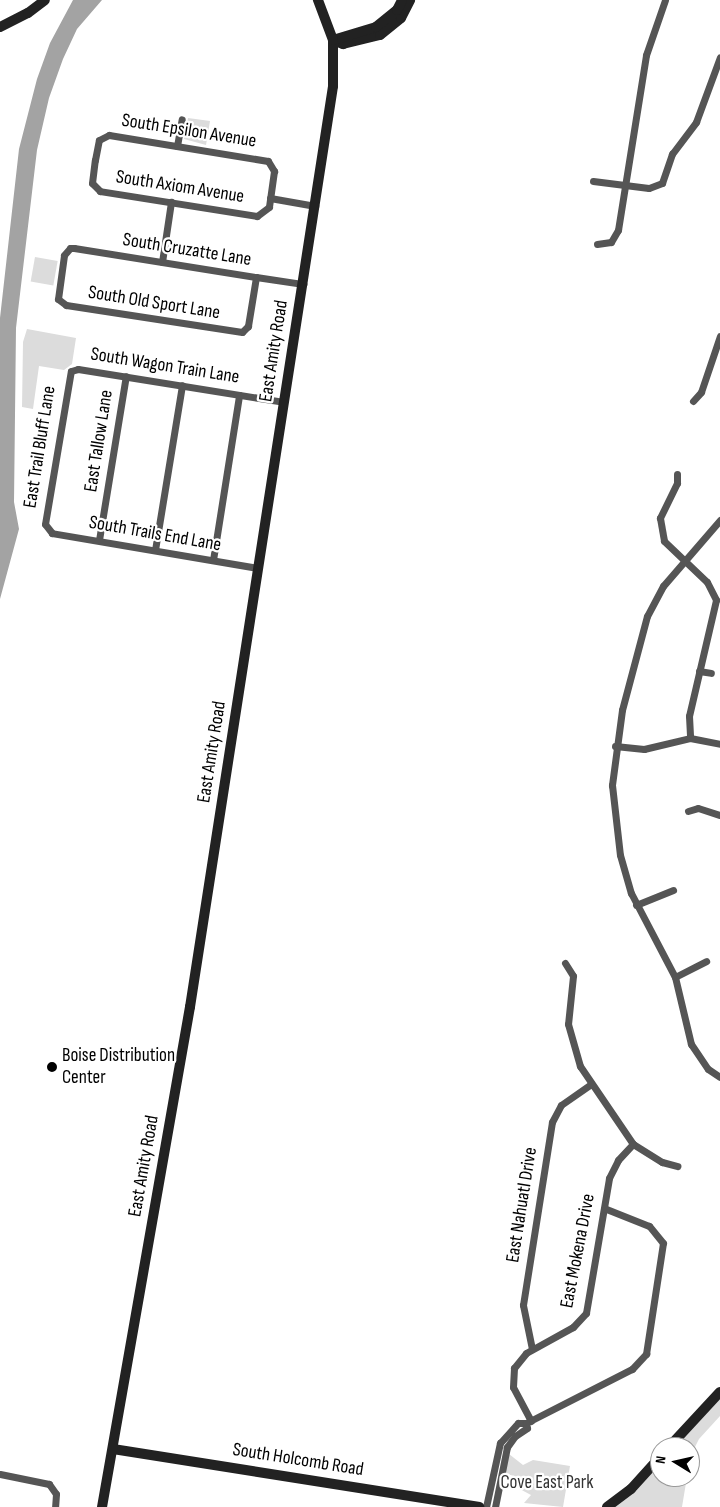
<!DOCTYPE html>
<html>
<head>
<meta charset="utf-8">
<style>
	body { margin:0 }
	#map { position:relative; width:720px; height:1507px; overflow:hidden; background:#fff; font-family:"Sofia Sans Condensed",sans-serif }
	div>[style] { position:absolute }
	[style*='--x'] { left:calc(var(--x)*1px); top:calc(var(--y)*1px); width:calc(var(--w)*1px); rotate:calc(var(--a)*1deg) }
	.green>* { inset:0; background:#dcdcdc; transform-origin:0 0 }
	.water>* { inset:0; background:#a3a3a3 }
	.street>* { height:7px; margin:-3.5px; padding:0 3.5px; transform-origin:3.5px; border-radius:3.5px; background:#555 }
	.secondary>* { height:10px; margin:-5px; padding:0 5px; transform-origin:5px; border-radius:5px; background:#222 }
	.dots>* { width:14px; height:14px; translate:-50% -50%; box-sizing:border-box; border:2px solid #fff; border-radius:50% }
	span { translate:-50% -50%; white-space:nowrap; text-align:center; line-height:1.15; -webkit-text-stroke:4.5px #fff; paint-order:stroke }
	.street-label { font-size:19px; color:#000 }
	.poi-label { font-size:19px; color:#000 }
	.left { translate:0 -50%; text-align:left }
	.park-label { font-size:19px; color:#333 }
	.north { position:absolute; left:650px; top:1437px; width:50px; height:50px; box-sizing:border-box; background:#fff; border:1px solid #999; border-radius:50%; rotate:279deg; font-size:14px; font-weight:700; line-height:20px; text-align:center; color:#000 }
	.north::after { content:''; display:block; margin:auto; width:18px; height:22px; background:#000; clip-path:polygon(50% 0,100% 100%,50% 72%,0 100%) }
</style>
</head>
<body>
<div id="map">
	<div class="green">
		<i style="clip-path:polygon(188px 118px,210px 121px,206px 145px,184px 139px)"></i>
		<i style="left:35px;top:257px;width:23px;height:25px;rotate:10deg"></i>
		<i style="clip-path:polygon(27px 329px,76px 338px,72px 364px,64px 370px,39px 366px,33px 409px,22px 407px,23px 342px)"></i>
		<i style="clip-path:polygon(720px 1395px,720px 1416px,699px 1439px,690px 1457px,690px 1447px,672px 1447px)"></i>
		<i style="clip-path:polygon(509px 1454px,523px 1465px,533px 1460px,570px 1466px,563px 1507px,524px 1503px,531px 1495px,516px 1487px,515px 1476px,505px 1474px)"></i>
		<i style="clip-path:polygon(660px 1460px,660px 1477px,687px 1477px,682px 1507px,610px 1507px)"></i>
	</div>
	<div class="water">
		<i style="clip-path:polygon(73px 0,102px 0,77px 29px,63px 59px,49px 98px,37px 150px,16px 328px,14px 502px,19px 529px,0 599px,0 318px,19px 149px,37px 79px,50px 43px)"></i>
	</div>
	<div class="street">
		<i style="--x:109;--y:135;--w:161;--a:9.3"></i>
		<i style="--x:268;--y:161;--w:12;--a:59"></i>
		<i style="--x:274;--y:171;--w:36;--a:98"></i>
		<i style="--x:269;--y:207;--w:15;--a:143"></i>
		<i style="--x:257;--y:216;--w:159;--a:-171"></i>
		<i style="--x:100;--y:191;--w:11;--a:-135"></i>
		<i style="--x:92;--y:183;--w:23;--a:-83"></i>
		<i style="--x:95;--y:160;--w:20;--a:-79"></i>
		<i style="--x:99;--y:140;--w:11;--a:-27"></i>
		<i style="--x:177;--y:146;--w:27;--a:-80"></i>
		<i style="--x:593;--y:181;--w:56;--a:7.1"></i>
		<i style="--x:649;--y:188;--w:14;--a:-21"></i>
		<i style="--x:662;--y:183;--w:31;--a:-71"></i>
		<i style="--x:672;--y:154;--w:40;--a:-53"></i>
		<i style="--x:696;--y:122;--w:69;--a:-69.7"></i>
		<i style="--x:270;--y:198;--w:46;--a:10.1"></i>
		<i style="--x:597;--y:244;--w:14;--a:-8"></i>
		<i style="--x:611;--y:242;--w:14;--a:-60"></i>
		<i style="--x:618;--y:230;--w:177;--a:-80.9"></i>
		<i style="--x:646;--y:55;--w:58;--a:-70.9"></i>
		<i style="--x:162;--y:262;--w:61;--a:-81.5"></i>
		<i style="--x:256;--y:277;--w:50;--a:99.3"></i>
		<i style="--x:248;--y:326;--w:8;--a:135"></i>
		<i style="--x:242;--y:332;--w:178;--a:-171.3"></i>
		<i style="--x:66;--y:305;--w:10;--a:-143"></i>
		<i style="--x:58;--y:299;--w:44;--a:-82.2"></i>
		<i style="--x:64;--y:255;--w:9;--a:-49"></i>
		<i style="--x:70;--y:248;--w:4;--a:0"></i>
		<i style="--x:74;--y:248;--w:184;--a:9.1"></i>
		<i style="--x:256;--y:277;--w:48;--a:8.5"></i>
		<i style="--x:693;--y:401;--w:12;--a:-48"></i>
		<i style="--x:701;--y:392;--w:59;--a:-71.3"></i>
		<i style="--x:677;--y:474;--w:9;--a:90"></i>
		<i style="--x:677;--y:483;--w:39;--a:116"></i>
		<i style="--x:660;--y:518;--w:23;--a:80"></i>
		<i style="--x:664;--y:541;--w:59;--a:43.6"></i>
		<i style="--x:707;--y:582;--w:20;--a:63"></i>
		<i style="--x:716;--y:600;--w:119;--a:103.1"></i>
		<i style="--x:689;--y:716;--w:22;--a:87"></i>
		<i style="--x:720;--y:520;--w:87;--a:130.8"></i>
		<i style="--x:663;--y:586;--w:34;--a:118"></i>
		<i style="--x:647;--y:616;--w:97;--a:104.9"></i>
		<i style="--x:622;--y:710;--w:76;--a:97.6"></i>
		<i style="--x:612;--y:785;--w:70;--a:83.5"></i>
		<i style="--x:620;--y:855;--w:40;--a:74"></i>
		<i style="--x:631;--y:893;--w:95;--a:62.4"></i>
		<i style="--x:675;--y:977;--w:69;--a:76.6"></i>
		<i style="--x:691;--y:1044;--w:30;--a:56"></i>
		<i style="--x:708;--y:1069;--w:14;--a:34"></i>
		<i style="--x:99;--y:540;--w:166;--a:-80.7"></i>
		<i style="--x:155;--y:550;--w:167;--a:-80.7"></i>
		<i style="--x:213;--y:560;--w:167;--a:-81"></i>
		<i style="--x:258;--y:568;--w:209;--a:-170.4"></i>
		<i style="--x:52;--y:533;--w:11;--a:-128"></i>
		<i style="--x:45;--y:524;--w:155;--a:-80.4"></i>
		<i style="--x:71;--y:371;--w:7;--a:-16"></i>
		<i style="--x:78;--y:369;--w:208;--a:9.1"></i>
		<i style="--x:699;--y:671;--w:12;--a:9"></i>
		<i style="--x:615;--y:746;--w:29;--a:6"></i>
		<i style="--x:644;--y:749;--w:47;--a:-13.4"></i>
		<i style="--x:690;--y:738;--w:31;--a:11"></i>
		<i style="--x:688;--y:811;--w:10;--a:-17"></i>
		<i style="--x:698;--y:808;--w:23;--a:18"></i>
		<i style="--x:636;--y:905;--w:40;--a:-22"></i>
		<i style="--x:565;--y:963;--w:15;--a:58"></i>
		<i style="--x:573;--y:976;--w:48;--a:95.9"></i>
		<i style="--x:568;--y:1024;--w:44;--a:74.1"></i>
		<i style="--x:580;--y:1066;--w:94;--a:55.8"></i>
		<i style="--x:633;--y:1144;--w:34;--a:32"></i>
		<i style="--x:662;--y:1162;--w:16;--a:15"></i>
		<i style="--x:675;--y:977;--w:35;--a:-27"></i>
		<i style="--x:532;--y:1349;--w:45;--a:-101.6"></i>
		<i style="--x:523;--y:1305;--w:185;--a:-81"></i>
		<i style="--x:552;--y:1122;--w:19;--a:-62"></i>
		<i style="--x:561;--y:1105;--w:37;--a:-35"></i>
		<i style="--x:531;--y:1421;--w:38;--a:-118"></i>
		<i style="--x:513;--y:1387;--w:19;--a:-87"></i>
		<i style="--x:514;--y:1368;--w:19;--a:-51"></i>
		<i style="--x:526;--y:1353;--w:54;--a:-29"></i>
		<i style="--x:573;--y:1327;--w:19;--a:-47"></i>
		<i style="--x:586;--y:1313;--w:137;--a:-80.3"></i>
		<i style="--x:609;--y:1178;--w:20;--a:-63"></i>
		<i style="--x:618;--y:1160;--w:22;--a:-47"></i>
		<i style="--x:526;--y:1423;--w:119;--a:-27"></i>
		<i style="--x:632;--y:1369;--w:21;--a:-47"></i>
		<i style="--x:646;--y:1354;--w:112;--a:-81.3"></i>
		<i style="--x:663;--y:1243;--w:22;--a:-129"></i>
		<i style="--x:649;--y:1226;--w:48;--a:-158.2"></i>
		<i style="--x:0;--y:1474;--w:50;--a:11.5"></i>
		<i style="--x:49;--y:1484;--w:12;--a:55"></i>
		<i style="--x:56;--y:1494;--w:13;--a:94"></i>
		<i style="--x:486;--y:1507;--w:66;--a:-77.7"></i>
		<i style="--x:500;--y:1443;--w:27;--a:-48"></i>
		<i style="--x:518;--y:1423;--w:8;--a:0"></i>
		<i style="--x:526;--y:1423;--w:5;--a:79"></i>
		<i style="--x:527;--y:1428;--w:14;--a:146"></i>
		<i style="--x:515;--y:1436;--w:14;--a:126"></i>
		<i style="--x:507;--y:1447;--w:61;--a:101.3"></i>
	</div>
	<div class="secondary">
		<i style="--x:0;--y:27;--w:31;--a:-27"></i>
		<i style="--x:28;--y:13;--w:21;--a:-37"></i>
		<i style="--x:333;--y:40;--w:11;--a:22"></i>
		<i style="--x:343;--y:44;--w:38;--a:-14"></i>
		<i style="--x:380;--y:35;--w:27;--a:-39"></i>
		<i style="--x:401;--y:18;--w:20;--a:-63"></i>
		<i style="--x:333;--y:40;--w:45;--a:-16.8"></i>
		<i style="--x:376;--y:27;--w:27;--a:-39"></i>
		<i style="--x:397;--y:10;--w:11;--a:-63"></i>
		<i style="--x:669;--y:1447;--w:75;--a:-47.2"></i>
		<i style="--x:113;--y:1449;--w:371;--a:9"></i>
		<i style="--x:102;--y:1507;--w:508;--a:-80.02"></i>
		<i style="--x:190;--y:1007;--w:932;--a:-81.17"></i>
		<i style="--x:333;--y:86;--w:46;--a:-90"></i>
		<i style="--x:333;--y:40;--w:43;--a:-110.6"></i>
		<i style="--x:607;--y:1507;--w:30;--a:-37"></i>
		<i style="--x:631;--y:1489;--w:43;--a:-47.8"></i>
	</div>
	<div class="dots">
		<i style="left:52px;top:1067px;background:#000"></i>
	</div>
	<div class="street-label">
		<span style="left:189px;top:131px;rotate:9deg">South Epsilon Avenue</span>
		<span style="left:180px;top:187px;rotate:9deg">South Axiom Avenue</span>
		<span style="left:187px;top:250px;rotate:9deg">South Cruzatte Lane</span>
		<span style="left:154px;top:303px;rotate:9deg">South Old Sport Lane</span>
		<span style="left:274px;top:351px;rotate:-81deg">East Amity Road</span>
		<span style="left:165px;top:366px;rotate:9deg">South Wagon Train Lane</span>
		<span style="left:99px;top:441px;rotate:-81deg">East Tallow Lane</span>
		<span style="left:40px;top:447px;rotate:-81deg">East Trail Bluff Lane</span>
		<span style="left:155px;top:534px;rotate:10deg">South Trails End Lane</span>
		<span style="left:212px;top:752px;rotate:-81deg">East Amity Road</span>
		<span style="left:144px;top:1166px;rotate:-80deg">East Amity Road</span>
		<span style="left:522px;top:1205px;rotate:-81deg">East Nahuatl Drive</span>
		<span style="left:578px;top:1251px;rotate:-79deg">East Mokena Drive</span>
		<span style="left:298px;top:1460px;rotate:9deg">South Holcomb Road</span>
	</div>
	<div class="poi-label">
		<span class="left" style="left:62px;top:1067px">Boise Distribution<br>Center</span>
	</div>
	<div class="park-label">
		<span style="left:547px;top:1483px">Cove East Park</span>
	</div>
	<div class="north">N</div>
</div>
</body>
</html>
